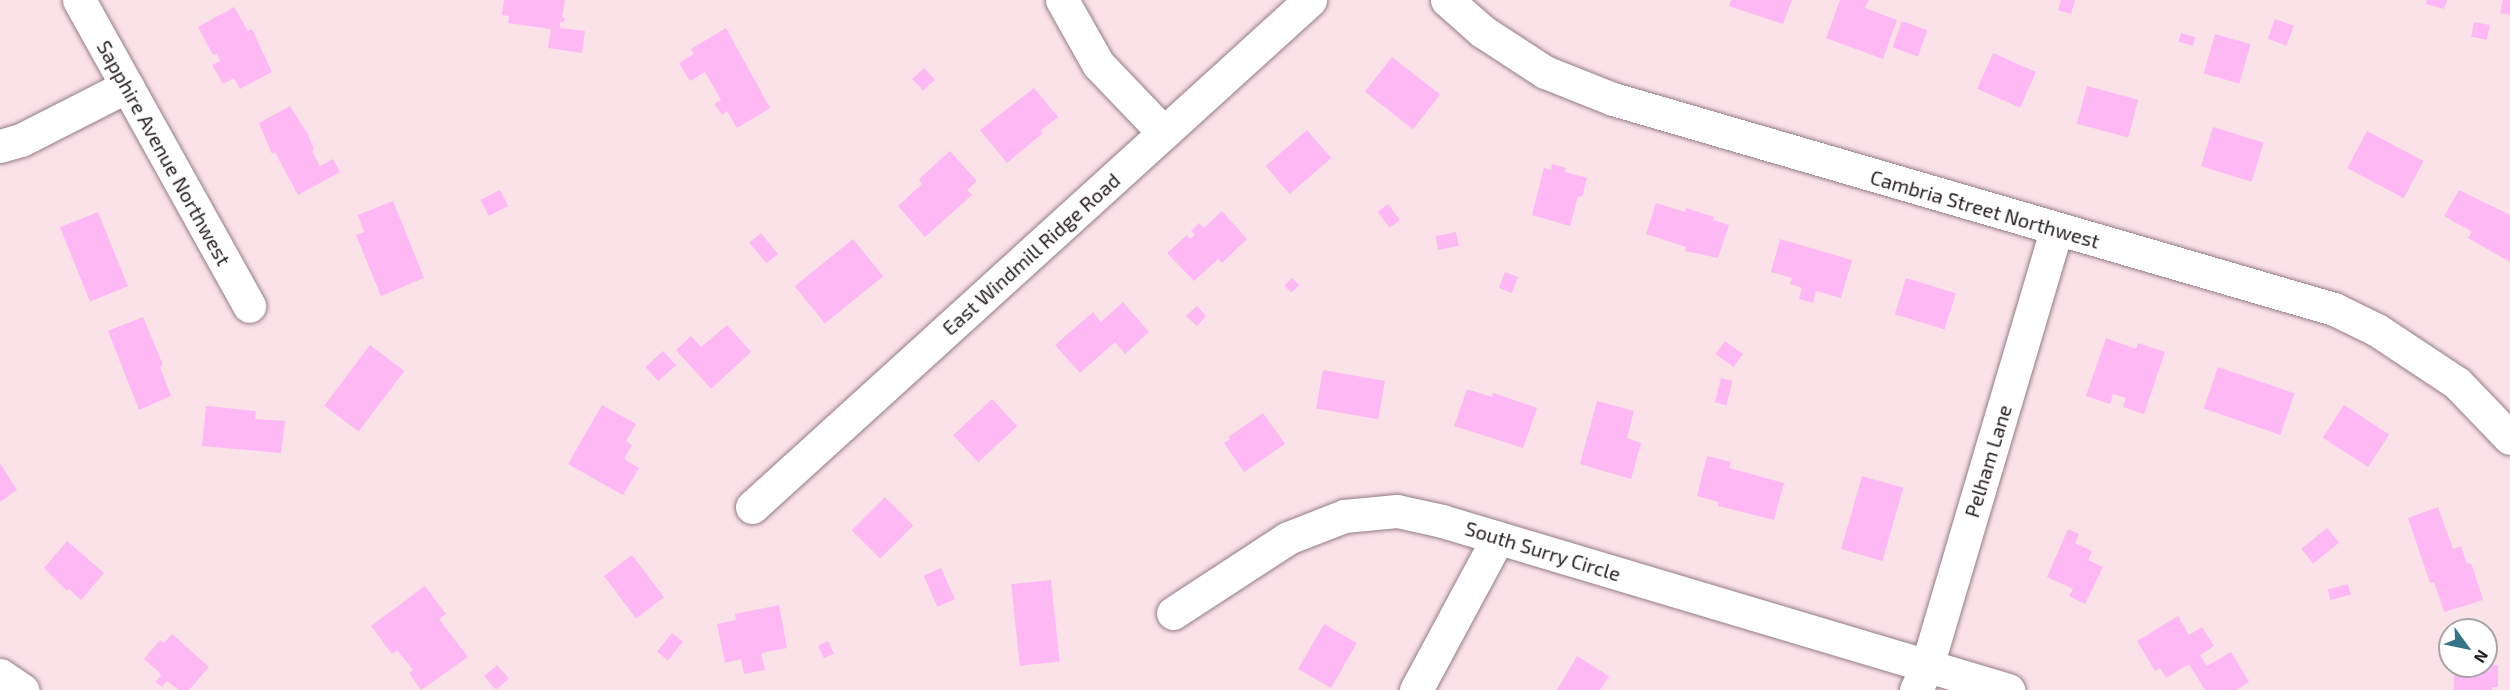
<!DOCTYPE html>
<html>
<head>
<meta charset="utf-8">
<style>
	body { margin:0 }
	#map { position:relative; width:2510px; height:690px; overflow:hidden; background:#fbe2e9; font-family:"Exo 2",sans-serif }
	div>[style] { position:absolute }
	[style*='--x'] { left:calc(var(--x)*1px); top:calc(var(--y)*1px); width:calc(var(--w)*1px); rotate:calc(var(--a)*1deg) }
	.building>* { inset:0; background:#feb8f4; transform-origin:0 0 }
	.roads { filter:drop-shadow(0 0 2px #937d83) drop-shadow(0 0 2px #937d83) }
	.minor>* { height:33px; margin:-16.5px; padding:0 16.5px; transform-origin:16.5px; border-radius:16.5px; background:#fff }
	span { translate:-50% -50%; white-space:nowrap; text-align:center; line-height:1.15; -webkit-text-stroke:4.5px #fff; paint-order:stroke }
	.street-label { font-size:20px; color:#251c1e }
	.north { position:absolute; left:2438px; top:618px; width:60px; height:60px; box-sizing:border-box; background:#fff; border:2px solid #a8a4a5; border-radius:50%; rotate:123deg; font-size:16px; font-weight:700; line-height:24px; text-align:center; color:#251c1e }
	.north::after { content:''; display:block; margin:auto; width:21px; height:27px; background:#337487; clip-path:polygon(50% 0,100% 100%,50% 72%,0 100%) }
</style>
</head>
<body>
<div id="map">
	<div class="building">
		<i style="clip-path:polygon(504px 0,565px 0,562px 17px,565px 18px,564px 22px,560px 22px,560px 28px,585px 31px,582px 53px,548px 48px,551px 29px,508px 23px,509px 16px,502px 15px)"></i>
		<i style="clip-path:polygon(1731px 0,1792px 0,1783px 24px,1729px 6px)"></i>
		<i style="clip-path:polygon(1840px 0,1869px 0,1865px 8px,1897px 20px,1883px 59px,1826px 38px)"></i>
		<i style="clip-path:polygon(2061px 0,2075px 0,2071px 14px,2058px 10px)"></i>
		<i style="clip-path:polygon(2427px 0,2447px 0,2444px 9px,2426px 4px)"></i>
		<i style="clip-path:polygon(2503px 0,2510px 0,2510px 15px,2500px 13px)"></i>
		<i style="clip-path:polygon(234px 7px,248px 31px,252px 29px,272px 72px,240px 89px,234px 78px,223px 84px,212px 65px,220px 61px,217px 54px,213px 55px,198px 27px)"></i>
		<i style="left:2275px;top:19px;width:20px;height:21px;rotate:20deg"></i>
		<i style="left:1902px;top:21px;width:27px;height:28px;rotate:20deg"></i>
		<i style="left:2474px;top:22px;width:16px;height:15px;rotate:11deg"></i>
		<i style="clip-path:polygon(726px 28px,770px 108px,737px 128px,727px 111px,722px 115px,714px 104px,721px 100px,705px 72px,690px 81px,679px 63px,694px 54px,691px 49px)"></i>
		<i style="left:2181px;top:33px;width:15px;height:9px;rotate:16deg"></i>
		<i style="left:2215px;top:34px;width:37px;height:41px;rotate:16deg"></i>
		<i style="left:1993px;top:53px;width:47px;height:39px;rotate:24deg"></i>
		<i style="left:1392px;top:57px;width:61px;height:44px;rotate:38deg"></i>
		<i style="left:924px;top:68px;width:16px;height:16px;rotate:47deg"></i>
		<i style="left:2087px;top:86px;width:53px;height:39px;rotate:15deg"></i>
		<i style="clip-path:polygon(1034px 88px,1058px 117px,1040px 131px,1043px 133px,1007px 163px,980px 130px)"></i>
		<i style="clip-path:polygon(290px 106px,308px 134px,314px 150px,312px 151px,320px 166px,333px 159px,340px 172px,298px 195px,275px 152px,272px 154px,259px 123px)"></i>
		<i style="left:2213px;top:127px;width:53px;height:41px;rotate:17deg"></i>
		<i style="left:1307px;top:130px;width:37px;height:55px;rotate:49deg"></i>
		<i style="left:2367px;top:131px;width:64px;height:42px;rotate:28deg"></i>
		<i style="clip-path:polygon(950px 151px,977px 181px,967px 190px,972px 195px,925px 237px,898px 206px,922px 184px,919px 179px)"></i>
		<i style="clip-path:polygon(1552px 164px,1566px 168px,1565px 172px,1587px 178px,1582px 197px,1578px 196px,1570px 226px,1532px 215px,1544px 168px,1551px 170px)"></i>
		<i style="left:500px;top:190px;width:18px;height:22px;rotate:63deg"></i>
		<i style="clip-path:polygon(2459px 190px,2510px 215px,2510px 262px,2468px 238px,2472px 232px,2444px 216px)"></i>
		<i style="clip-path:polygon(393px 201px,424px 278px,381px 296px,356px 235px,364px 232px,358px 215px)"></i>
		<i style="clip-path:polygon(1656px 203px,1685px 212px,1686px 208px,1714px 217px,1713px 220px,1729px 225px,1718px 258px,1685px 251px,1686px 247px,1646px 234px)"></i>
		<i style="left:1388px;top:204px;width:20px;height:13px;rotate:53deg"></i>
		<i style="clip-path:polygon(1222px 211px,1247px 239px,1222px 263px,1218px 259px,1194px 281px,1167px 253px,1187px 235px,1190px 239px,1195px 235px,1191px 231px,1199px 223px,1204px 228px)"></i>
		<i style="left:98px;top:212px;width:80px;height:41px;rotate:68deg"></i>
		<i style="left:1456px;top:232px;width:14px;height:21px;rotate:78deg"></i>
		<i style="left:761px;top:233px;width:27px;height:15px;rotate:51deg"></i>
		<i style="left:853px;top:239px;width:48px;height:75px;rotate:51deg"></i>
		<i style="clip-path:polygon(1780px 239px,1852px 260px,1841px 298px,1816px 291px,1813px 303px,1799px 299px,1802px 288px,1790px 284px,1792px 278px,1771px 272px)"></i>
		<i style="left:1505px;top:272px;width:14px;height:17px;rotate:21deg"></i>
		<i style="left:1292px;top:278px;width:10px;height:11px;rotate:45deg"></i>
		<i style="left:1906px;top:278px;width:52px;height:38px;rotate:17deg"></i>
		<i style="clip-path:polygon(1123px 302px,1149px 332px,1125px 354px,1115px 342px,1080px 373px,1055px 345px,1093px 312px,1101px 322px)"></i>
		<i style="clip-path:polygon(1197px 306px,1206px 316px,1197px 326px,1186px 316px)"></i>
		<i style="clip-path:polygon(143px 317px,163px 365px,160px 367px,171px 396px,139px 410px,108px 331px)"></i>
		<i style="clip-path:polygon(727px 325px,751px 352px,711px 389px,676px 350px,691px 336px,701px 347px)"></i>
		<i style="clip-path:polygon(2106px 338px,2136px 349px,2138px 343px,2165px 352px,2144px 414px,2123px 407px,2126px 398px,2113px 394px,2110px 404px,2086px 396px)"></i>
		<i style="left:1725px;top:341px;width:22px;height:16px;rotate:36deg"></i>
		<i style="left:370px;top:345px;width:43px;height:76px;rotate:37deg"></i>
		<i style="left:663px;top:351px;width:19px;height:24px;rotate:47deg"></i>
		<i style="left:2218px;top:367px;width:81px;height:44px;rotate:19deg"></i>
		<i style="left:1323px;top:370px;width:63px;height:39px;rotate:10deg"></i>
		<i style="left:1721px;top:378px;width:12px;height:25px;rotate:14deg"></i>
		<i style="clip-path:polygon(1467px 389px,1492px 397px,1493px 393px,1537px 408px,1523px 448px,1454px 426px)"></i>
		<i style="left:992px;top:399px;width:37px;height:53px;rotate:47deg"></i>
		<i style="clip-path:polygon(1597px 401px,1634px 411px,1627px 438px,1641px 443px,1631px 479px,1580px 464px)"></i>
		<i style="clip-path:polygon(602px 405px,636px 424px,626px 441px,632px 445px,624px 459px,639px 468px,623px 495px,568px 464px)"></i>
		<i style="left:2344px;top:405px;width:54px;height:39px;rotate:33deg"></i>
		<i style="clip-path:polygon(206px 406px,256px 411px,255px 419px,285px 421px,281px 453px,202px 446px)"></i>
		<i style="clip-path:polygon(1263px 413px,1285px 444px,1244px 472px,1224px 443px,1230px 439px,1228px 437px)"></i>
		<i style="clip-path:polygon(1707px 456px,1731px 462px,1729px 468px,1784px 483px,1774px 520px,1718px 506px,1718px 502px,1697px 496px)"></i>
		<i style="clip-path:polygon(0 463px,17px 490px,0 502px)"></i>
		<i style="left:1862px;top:476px;width:43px;height:76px;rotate:16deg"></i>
		<i style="left:885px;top:497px;width:40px;height:47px;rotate:45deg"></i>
		<i style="clip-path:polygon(2438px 507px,2453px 549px,2461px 546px,2467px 564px,2471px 563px,2483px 600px,2444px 612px,2434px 582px,2430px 583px,2408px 518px)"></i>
		<i style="left:2327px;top:528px;width:19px;height:33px;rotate:51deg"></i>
		<i style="clip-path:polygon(2068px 529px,2079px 534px,2075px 543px,2092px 551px,2088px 560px,2103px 567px,2085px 604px,2069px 596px,2073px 589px,2047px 577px)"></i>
		<i style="clip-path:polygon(67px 541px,104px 573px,81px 600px,69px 589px,67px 591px,44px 568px)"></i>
		<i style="left:632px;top:555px;width:53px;height:35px;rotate:53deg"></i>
		<i style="left:941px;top:568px;width:34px;height:19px;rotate:66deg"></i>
		<i style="left:1051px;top:580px;width:82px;height:40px;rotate:84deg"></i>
		<i style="left:2348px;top:584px;width:11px;height:21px;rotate:75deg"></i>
		<i style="clip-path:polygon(425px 586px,446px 614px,439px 619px,468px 657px,421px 690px,409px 673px,413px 670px,397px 650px,392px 654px,371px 626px)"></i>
		<i style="clip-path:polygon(779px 605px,787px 648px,761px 653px,765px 670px,744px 674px,741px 659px,725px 663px,717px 624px,736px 620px,735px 614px)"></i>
		<i style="clip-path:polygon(2178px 616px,2189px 635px,2202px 627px,2214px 646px,2200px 655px,2207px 666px,2231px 652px,2249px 682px,2236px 690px,2205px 690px,2189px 664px,2166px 678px,2160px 668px,2155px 671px,2137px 641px)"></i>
		<i style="left:1324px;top:624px;width:38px;height:52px;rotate:30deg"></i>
		<i style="left:672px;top:633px;width:14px;height:24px;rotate:39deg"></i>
		<i style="clip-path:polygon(172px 634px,209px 667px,189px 690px,179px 690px,167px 681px,162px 687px,155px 682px,161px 676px,159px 672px,144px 659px,160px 640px,164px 643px)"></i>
		<i style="left:828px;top:641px;width:14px;height:11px;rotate:65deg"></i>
		<i style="clip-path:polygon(2486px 649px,2492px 649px,2492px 665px,2498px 665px,2498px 687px,2492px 687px,2492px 690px,2454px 690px,2454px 666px,2486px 666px)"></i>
		<i style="clip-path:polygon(1577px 656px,1609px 676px,1600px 690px,1557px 690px)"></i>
		<i style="left:497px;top:665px;width:18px;height:17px;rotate:49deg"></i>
	</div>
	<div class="roads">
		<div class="minor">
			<i style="--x:79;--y:0;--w:350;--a:60.9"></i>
			<i style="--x:1062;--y:0;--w:73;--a:60.6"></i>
			<i style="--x:1098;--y:64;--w:95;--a:46.3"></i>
			<i style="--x:1447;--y:0;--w:47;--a:41.5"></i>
			<i style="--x:1482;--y:31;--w:75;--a:33.1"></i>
			<i style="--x:1545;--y:72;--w:73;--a:21.7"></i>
			<i style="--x:1613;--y:99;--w:751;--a:16.24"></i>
			<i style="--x:2334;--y:309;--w:48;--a:26"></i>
			<i style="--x:2377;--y:330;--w:96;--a:33.5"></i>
			<i style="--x:2457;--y:383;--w:76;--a:46.1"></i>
			<i style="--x:0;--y:146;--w:22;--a:-16"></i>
			<i style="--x:21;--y:140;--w:119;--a:-27"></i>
			<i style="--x:752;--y:507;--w:754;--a:-42.26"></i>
			<i style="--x:1173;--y:613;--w:137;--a:-33.1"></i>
			<i style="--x:1288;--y:538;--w:60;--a:-21.4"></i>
			<i style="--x:1344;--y:516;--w:53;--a:-5.4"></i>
			<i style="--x:1397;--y:511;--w:46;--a:12.5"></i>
			<i style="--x:1442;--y:521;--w:591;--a:16.62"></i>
			<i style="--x:0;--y:675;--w:27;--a:34"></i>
			<i style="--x:1416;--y:690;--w:173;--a:-61.7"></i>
			<i style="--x:1916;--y:690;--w:26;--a:-65"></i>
			<i style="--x:1927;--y:666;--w:455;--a:-73.5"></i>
		</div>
	</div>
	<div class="street-label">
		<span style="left:164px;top:153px;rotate:61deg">Sapphire Avenue Northwest</span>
		<span style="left:1985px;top:209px;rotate:16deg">Cambria Street Northwest</span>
		<span style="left:1031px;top:254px;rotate:-42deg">East Windmill Ridge Road</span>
		<span style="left:1988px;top:461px;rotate:-73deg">Pelham Lane</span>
		<span style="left:1543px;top:551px;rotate:17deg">South Surry Circle</span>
	</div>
	<div class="north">N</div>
</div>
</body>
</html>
